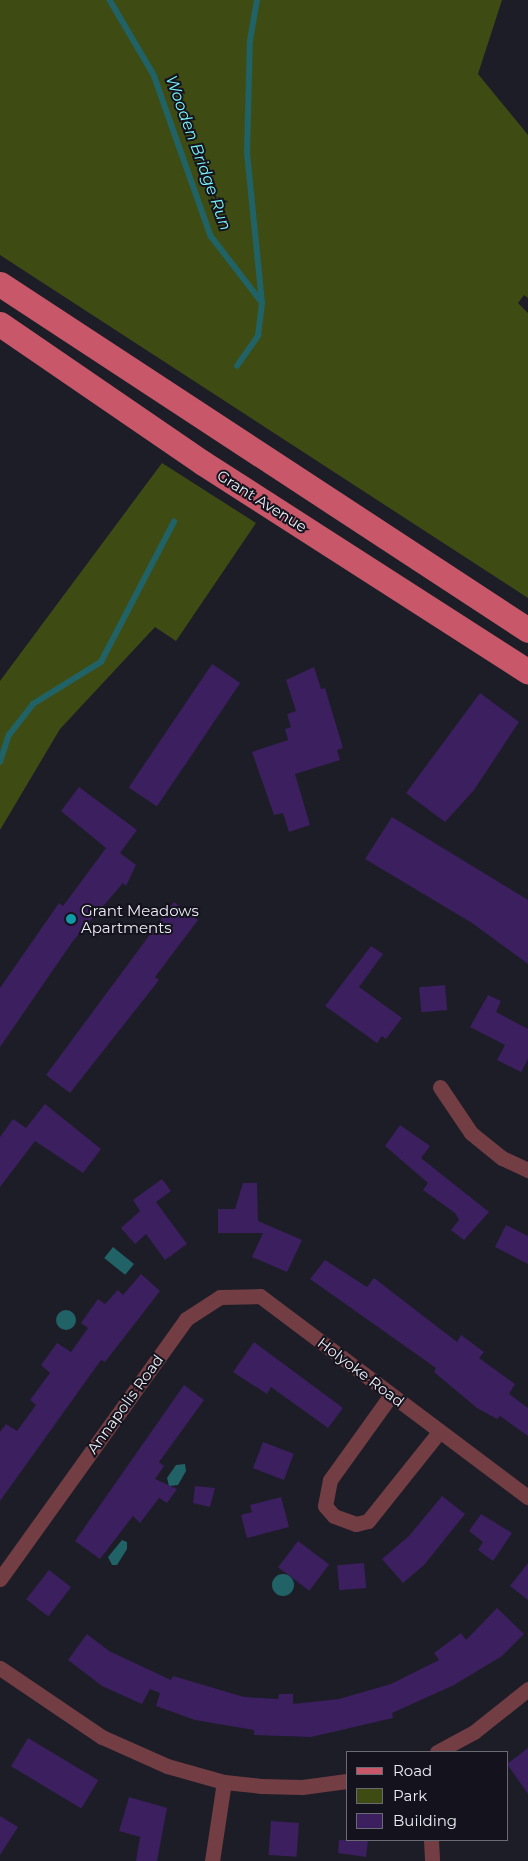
<!DOCTYPE html>
<html>
<head>
<meta charset="utf-8">
<style>
	body { margin:0 }
	#map { position:relative; width:528px; height:1861px; overflow:hidden; background:#1d1d27; font-family:Montserrat,sans-serif }
	div>[style] { position:absolute }
	[style*='--x'] { left:calc(var(--x)*1px); top:calc(var(--y)*1px); width:calc(var(--w)*1px); rotate:calc(var(--a)*1deg) }
	.green>* { inset:0; background:#3e4c14 }
	.water>* { inset:0; background:#206265; transform-origin:0 0 }
	.round { border-radius:50% }
	.stream>* { height:5.5px; margin:-2.75px; padding:0 2.75px; transform-origin:2.75px; border-radius:2.75px; background:#206265 }
	.building>* { inset:0; background:#3b1f5e; transform-origin:0 0 }
	.minor>* { height:15px; margin:-7.5px; padding:0 7.5px; transform-origin:7.5px; border-radius:7.5px; background:#733d44 }
	.primary>* { height:25px; margin:-12.5px; padding:0 12.5px; transform-origin:12.5px; border-radius:12.5px; background:#c85869 }
	.dots>* { width:14px; height:14px; translate:-50% -50%; box-sizing:border-box; border:2px solid #14131d; border-radius:50% }
	span { translate:-50% -50%; white-space:nowrap; text-align:center; line-height:1.15; -webkit-text-stroke:4px #14131d; paint-order:stroke }
	.street-label { font-size:15px; color:#ececf4 }
	.poi-label { font-size:15px; color:#ececf4 }
	.left { translate:0 -50%; text-align:left }
	.water-label { font-size:16px; color:#7af5fb; font-style:italic }
	.legend { position:absolute; left:346px; top:1751px; width:162px; height:90px; box-sizing:border-box; background:#14131d; border:1px solid #6a6a73; margin:0; padding:6px 9px; list-style:none; font-size:15px; color:#ececf4 }
	.legend li { display:flex; align-items:center; gap:10px; height:25px }
	.legend b { width:25px; border:1px solid #6a6a73 }
</style>
</head>
<body>
<div id="map">
	<div class="green">
		<i style="clip-path:polygon(0 0,502px 0,478px 74px,528px 135px,528px 298px,524px 295px,518px 303px,528px 313px,528px 598px,0 255px)"></i>
		<i style="clip-path:polygon(162px 463px,256px 523px,176px 641px,155px 627px,60px 729px,0 830px,0 681px)"></i>
	</div>
	<div class="water">
		<i style="left:113px;top:1247px;width:27px;height:14px;rotate:39deg"></i>
		<i class="round" style="left:56px;top:1310px;width:20px;height:20px"></i>
		<i style="clip-path:polygon(185px 1464px,186px 1471px,178px 1485px,169px 1486px,167px 1478px,176px 1465px)"></i>
		<i style="clip-path:polygon(122px 1540px,127px 1542px,127px 1549px,117px 1565px,112px 1565px,108px 1557px)"></i>
		<i class="round" style="left:272px;top:1574px;width:22px;height:22px"></i>
	</div>
	<div class="stream">
		<i style="--x:110;--y:0;--w:87;--a:59.6"></i>
		<i style="--x:154;--y:75;--w:171;--a:70.5"></i>
		<i style="--x:211;--y:236;--w:82;--a:52.4"></i>
		<i style="--x:237;--y:366;--w:37;--a:-55"></i>
		<i style="--x:258;--y:336;--w:33;--a:-83"></i>
		<i style="--x:262;--y:303;--w:152;--a:-95.7"></i>
		<i style="--x:247;--y:152;--w:111;--a:-88.5"></i>
		<i style="--x:250;--y:41;--w:42;--a:-80.3"></i>
		<i style="--x:0;--y:762;--w:28;--a:-72"></i>
		<i style="--x:9;--y:735;--w:39;--a:-52"></i>
		<i style="--x:33;--y:704;--w:80;--a:-31.7"></i>
		<i style="--x:101;--y:662;--w:158;--a:-62.5"></i>
	</div>
	<div class="building">
		<i style="left:212px;top:664px;width:34px;height:149px;rotate:34deg"></i>
		<i style="clip-path:polygon(314px 667px,321px 689px,325px 688px,343px 748px,337px 750px,340px 760px,295px 774px,310px 825px,289px 832px,283px 813px,274px 815px,252px 752px,288px 740px,285px 729px,291px 727px,287px 714px,296px 711px,286px 680px)"></i>
		<i style="clip-path:polygon(480px 693px,519px 722px,474px 790px,445px 822px,406px 793px)"></i>
		<i style="clip-path:polygon(79px 787px,137px 830px,120px 853px,136px 865px,126px 886px,123px 883px,73px 941px,0 1047px,0 988px,59px 903px,63px 906px,106px 848px,61px 811px)"></i>
		<i style="clip-path:polygon(392px 817px,528px 900px,528px 964px,472px 923px,365px 859px)"></i>
		<i style="clip-path:polygon(174px 902px,198px 920px,155px 977px,159px 980px,70px 1093px,46px 1075px)"></i>
		<i style="clip-path:polygon(371px 946px,383px 954px,359px 987px,402px 1018px,386px 1039px,382px 1036px,377px 1043px,325px 1006px)"></i>
		<i style="left:445px;top:985px;width:25px;height:26px;rotate:85deg"></i>
		<i style="clip-path:polygon(488px 995px,501px 1001px,496px 1012px,528px 1029px,528px 1059px,521px 1072px,497px 1060px,505px 1045px,470px 1027px)"></i>
		<i style="clip-path:polygon(45px 1104px,101px 1149px,83px 1173px,35px 1141px,0 1187px,0 1137px,13px 1119px,26px 1128px)"></i>
		<i style="clip-path:polygon(400px 1125px,430px 1146px,421px 1158px,489px 1212px,464px 1240px,451px 1230px,459px 1220px,455px 1213px,423px 1190px,428px 1183px,385px 1146px)"></i>
		<i style="clip-path:polygon(162px 1179px,171px 1191px,156px 1202px,187px 1244px,165px 1260px,146px 1234px,135px 1244px,121px 1228px,140px 1211px,133px 1200px)"></i>
		<i style="clip-path:polygon(243px 1183px,257px 1183px,258px 1221px,302px 1240px,287px 1272px,252px 1257px,263px 1233px,218px 1233px,218px 1209px,235px 1209px)"></i>
		<i style="clip-path:polygon(506px 1225px,528px 1236px,528px 1264px,495px 1247px)"></i>
		<i style="clip-path:polygon(325px 1260px,367px 1287px,374px 1278px,457px 1342px,461px 1335px,484px 1352px,479px 1358px,515px 1384px,509px 1394px,528px 1408px,528px 1436px,500px 1416px,497px 1419px,477px 1408px,434px 1372px,436px 1368px,310px 1279px)"></i>
		<i style="clip-path:polygon(141px 1274px,160px 1291px,105px 1362px,101px 1360px,0 1501px,0 1432px,6px 1424px,17px 1431px,36px 1405px,30px 1400px,50px 1373px,41px 1365px,57px 1343px,71px 1352px,88px 1328px,81px 1323px,98px 1299px,105px 1304px,118px 1290px,123px 1295px)"></i>
		<i style="clip-path:polygon(254px 1342px,343px 1408px,328px 1428px,271px 1387px,267px 1394px,233px 1372px)"></i>
		<i style="clip-path:polygon(184px 1385px,204px 1400px,159px 1462px,164px 1466px,155px 1479px,177px 1489px,167px 1503px,159px 1498px,140px 1523px,133px 1516px,100px 1559px,75px 1541px)"></i>
		<i style="left:263px;top:1442px;width:33px;height:28px;rotate:21deg"></i>
		<i style="clip-path:polygon(195px 1486px,215px 1488px,210px 1507px,193px 1503px)"></i>
		<i style="clip-path:polygon(442px 1496px,465px 1514px,424px 1565px,403px 1583px,382px 1559px,409px 1536px)"></i>
		<i style="clip-path:polygon(281px 1497px,289px 1527px,247px 1538px,241px 1515px,252px 1512px,250px 1505px)"></i>
		<i style="clip-path:polygon(481px 1514px,512px 1533px,493px 1561px,478px 1550px,483px 1542px,469px 1531px)"></i>
		<i style="left:298px;top:1541px;width:39px;height:33px;rotate:37deg"></i>
		<i style="left:364px;top:1563px;width:25px;height:27px;rotate:85deg"></i>
		<i style="clip-path:polygon(528px 1563px,528px 1600px,510px 1586px)"></i>
		<i style="left:49px;top:1570px;width:28px;height:37px;rotate:38deg"></i>
		<i style="clip-path:polygon(497px 1608px,524px 1634px,502px 1656px,454px 1685px,392px 1713px,393px 1718px,311px 1737px,254px 1735px,254px 1730px,195px 1720px,156px 1706px,160px 1693px,150px 1689px,142px 1704px,102px 1686px,68px 1660px,87px 1634px,109px 1651px,171px 1680px,173px 1676px,244px 1697px,278px 1699px,279px 1694px,293px 1694px,293px 1704px,339px 1699px,391px 1684px,439px 1660px,434px 1653px,461px 1633px,466px 1640px)"></i>
		<i style="left:28px;top:1738px;width:82px;height:33px;rotate:31deg"></i>
		<i style="clip-path:polygon(528px 1748px,528px 1794px,507px 1764px)"></i>
		<i style="clip-path:polygon(129px 1797px,167px 1808px,157px 1861px,136px 1861px,140px 1837px,119px 1831px)"></i>
		<i style="clip-path:polygon(0 1816px,18px 1827px,0 1855px)"></i>
		<i style="left:271px;top:1821px;width:28px;height:34px;rotate:4deg"></i>
		<i style="clip-path:polygon(339px 1840px,368px 1840px,366px 1857px,338px 1853px)"></i>
	</div>
	<div class="minor">
		<i style="--x:440;--y:1087;--w:55;--a:56"></i>
		<i style="--x:471;--y:1133;--w:40;--a:39"></i>
		<i style="--x:502;--y:1158;--w:29;--a:25"></i>
		<i style="--x:391;--y:1395;--w:105;--a:125.7"></i>
		<i style="--x:330;--y:1480;--w:26;--a:101"></i>
		<i style="--x:325;--y:1506;--w:13;--a:48"></i>
		<i style="--x:334;--y:1516;--w:23;--a:20"></i>
		<i style="--x:356;--y:1524;--w:12;--a:-14"></i>
		<i style="--x:368;--y:1521;--w:114;--a:-51.4"></i>
		<i style="--x:0;--y:1579;--w:320;--a:-54.4"></i>
		<i style="--x:186;--y:1319;--w:40;--a:-32.9"></i>
		<i style="--x:220;--y:1297;--w:40;--a:-1.4"></i>
		<i style="--x:260;--y:1296;--w:335;--a:36.9"></i>
		<i style="--x:0;--y:1668;--w:123;--a:34.1"></i>
		<i style="--x:102;--y:1737;--w:71;--a:24"></i>
		<i style="--x:167;--y:1766;--w:59;--a:15.7"></i>
		<i style="--x:224;--y:1782;--w:37;--a:6"></i>
		<i style="--x:261;--y:1786;--w:41;--a:1.4"></i>
		<i style="--x:302;--y:1787;--w:45;--a:-7.6"></i>
		<i style="--x:437;--y:1752;--w:42;--a:-28.4"></i>
		<i style="--x:474;--y:1732;--w:69;--a:-38.5"></i>
		<i style="--x:431;--y:1840;--w:21;--a:87"></i>
		<i style="--x:212;--y:1861;--w:80;--a:-81.4"></i>
	</div>
	<div class="primary">
		<i style="--x:0;--y:284;--w:631;--a:33.24"></i>
		<i style="--x:0;--y:324;--w:246;--a:34.4"></i>
		<i style="--x:203;--y:463;--w:386;--a:32.7"></i>
	</div>
	<div class="dots">
		<i style="left:71px;top:919px;background:#0f9aa8"></i>
	</div>
	<div class="street-label">
		<span style="left:262px;top:501px;rotate:32deg">Grant Avenue</span>
		<span style="left:361px;top:1372px;rotate:37deg">Holyoke Road</span>
		<span style="left:125px;top:1404px;rotate:-54deg">Annapolis Road</span>
	</div>
	<div class="poi-label">
		<span class="left" style="left:81px;top:919px">Grant Meadows<br>Apartments</span>
	</div>
	<div class="water-label">
		<span style="left:198px;top:153px;rotate:70deg">Wooden Bridge Run</span>
	</div>
	<ul class="legend">
	<li><b style="height:6px;background:#c85869"></b>Road</li>
	<li><b style="height:14px;background:#3e4c14"></b>Park</li>
	<li><b style="height:14px;background:#3b1f5e"></b>Building</li>
	</ul>
</div>
</body>
</html>
